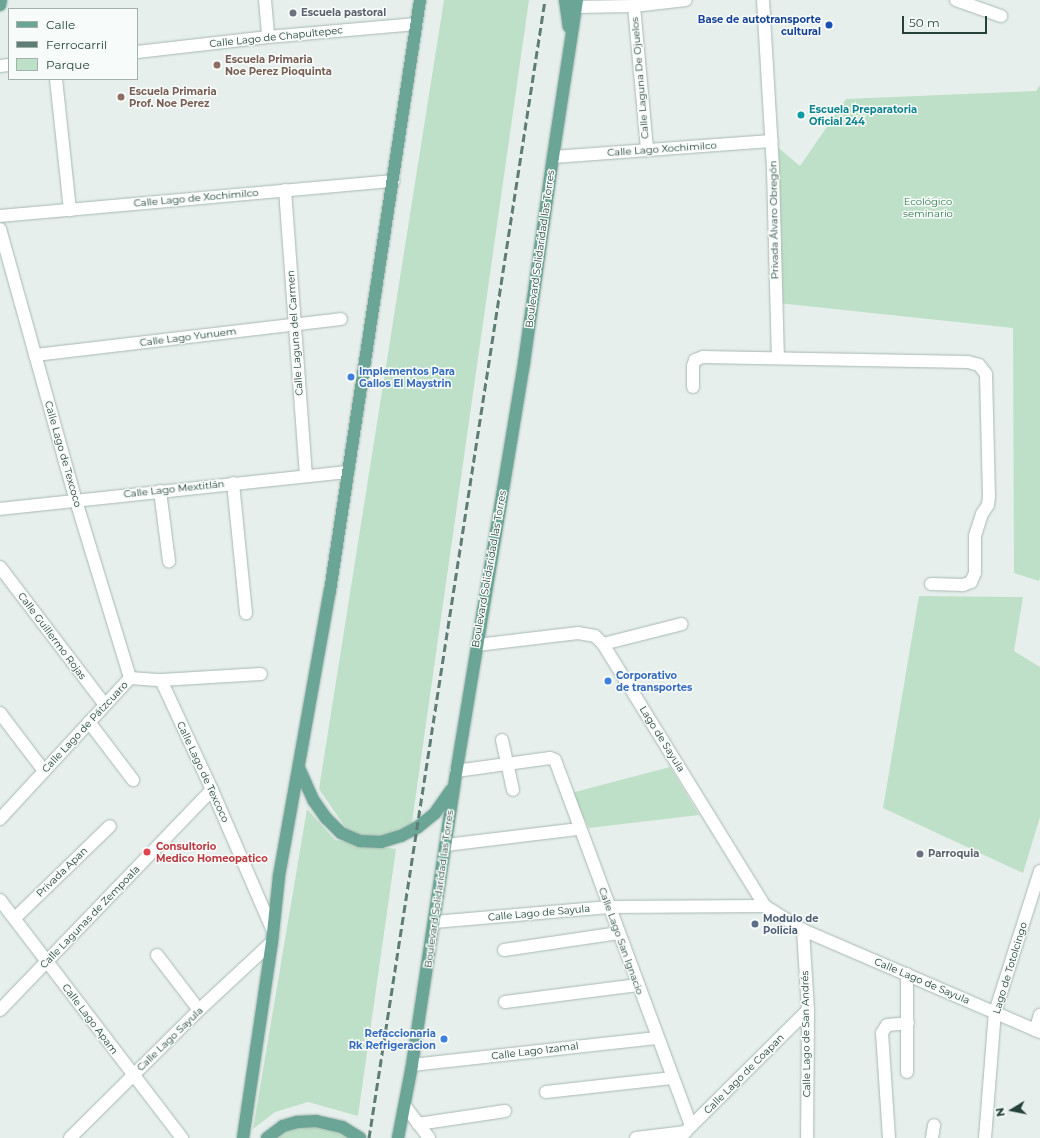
<!DOCTYPE html>
<html>
<head>
<meta charset="utf-8">
<style>
	body { margin:0 }
	#map { position:relative; width:1040px; height:1138px; overflow:hidden; background:#e6efeb; font-family:Montserrat,sans-serif }
	div>[style] { position:absolute }
	[style*='--x'] { left:calc(var(--x)*1px); top:calc(var(--y)*1px); width:calc(var(--w)*1px); rotate:calc(var(--a)*1deg) }
	.green>* { inset:0; background:#bfe0c8 }
	.roads { filter:drop-shadow(0 0 1px #a8b8b2) drop-shadow(0 0 1px #a8b8b2) }
	.minor>* { height:12px; margin:-6px; padding:0 6px; transform-origin:6px; border-radius:6px; background:#fff }
	.major>* { height:12px; margin:-6px; padding:0 6px; transform-origin:6px; border-radius:6px; background:#6aa596 }
	.rail>* { height:3px; margin-top:-1.5px; transform-origin:0; background:repeating-linear-gradient(90deg,#5f7d75 0 8px,transparent 0 12px) }
	.dots>* { width:11px; height:11px; translate:-50% -50%; box-sizing:border-box; border:2px solid #f7fbf9; border-radius:50% }
	span { translate:-50% -50%; white-space:nowrap; text-align:center; line-height:1.15; -webkit-text-stroke:3px #f7fbf9; paint-order:stroke }
	.worship-label { font-size:10px; color:#5b616d; font-weight:700 }
	.left { translate:0 -50%; text-align:left }
	.transit-label { font-size:10px; color:#164399; font-weight:700 }
	.right { translate:-100% -50%; text-align:right }
	.street-label { font-size:10px; color:#24423a }
	.education-label { font-size:10px; color:#785e54; font-weight:700 }
	.culture-label { font-size:10px; color:#0d838f; font-weight:700 }
	.park-label { font-size:10px; color:#2d7a4b }
	.shop-label { font-size:10px; color:#366cbe; font-weight:700 }
	.health-label { font-size:10px; color:#be3a42; font-weight:700 }
	.service-label { font-size:10px; color:#4e5e75; font-weight:700 }
	.legend { position:absolute; left:8px; top:8px; width:130px; height:72px; box-sizing:border-box; background:#f7fbf9; border:1px solid #a3b1ad; margin:0; padding:5px 7px; list-style:none; font-size:12px; color:#24423a }
	.legend li { display:flex; align-items:center; gap:8px; height:20px }
	.legend b { width:20px; border:1px solid #a3b1ad }
	.north { position:absolute; left:992px; top:1090px; width:40px; height:40px; -webkit-text-stroke:3px #f7fbf9; paint-order:stroke; rotate:260deg; font-size:11px; font-weight:700; line-height:16px; text-align:center; color:#24423a }
	.north::after { content:''; display:block; margin:auto; width:14px; height:18px; background:#24423a; clip-path:polygon(50% 0,100% 100%,50% 72%,0 100%) }
	.scale { position:absolute; left:902px; top:16px; width:85px; height:18px; box-sizing:border-box; border:2px solid #24423a; border-top:0; padding-left:5px; font-size:12px; line-height:14px; white-space:nowrap; color:#24423a; -webkit-text-stroke:3px #f7fbf9; paint-order:stroke }
</style>
</head>
<body>
<div id="map">
	<div class="green">
		<i style="clip-path:polygon(444px 0,529px 0,411px 829px,381px 839px,350px 834px,319px 789px)"></i>
		<i style="clip-path:polygon(1040px 85px,1040px 577px,1039px 581px,1014px 573px,1013px 328px,778px 303px,775px 145px,800px 166px,846px 99px,1036px 91px)"></i>
		<i style="clip-path:polygon(919px 596px,1023px 597px,1014px 651px,1040px 667px,1040px 817px,1023px 873px,883px 808px)"></i>
		<i style="clip-path:polygon(670px 767px,699px 815px,589px 828px,571px 793px)"></i>
		<i style="clip-path:polygon(307px 809px,335px 840px,396px 849px,358px 1116px,308px 1102px,275px 1112px,253px 1129px)"></i>
		<i style="clip-path:polygon(318px 1125px,349px 1138px,279px 1138px,285px 1130px)"></i>
	</div>
	<div class="roads">
		<div class="minor">
			<i style="--x:265;--y:0;--w:37;--a:85"></i>
			<i style="--x:763;--y:0;--w:170;--a:86.6"></i>
			<i style="--x:773;--y:170;--w:188;--a:88.5"></i>
			<i style="--x:956;--y:0;--w:48;--a:19.6"></i>
			<i style="--x:634;--y:6;--w:145;--a:84.8"></i>
			<i style="--x:576;--y:7;--w:58;--a:-1"></i>
			<i style="--x:634;--y:6;--w:52;--a:-6.6"></i>
			<i style="--x:137;--y:52;--w:132;--a:-6.5"></i>
			<i style="--x:268;--y:37;--w:149;--a:-5"></i>
			<i style="--x:0;--y:66;--w:9;--a:-6"></i>
			<i style="--x:56;--y:79;--w:132;--a:83.9"></i>
			<i style="--x:553;--y:157;--w:219;--a:-4.2"></i>
			<i style="--x:285;--y:190;--w:286;--a:85.8"></i>
			<i style="--x:0;--y:216;--w:395;--a:-5.1"></i>
			<i style="--x:0;--y:229;--w:282;--a:74.4"></i>
			<i style="--x:76;--y:501;--w:185;--a:73"></i>
			<i style="--x:35;--y:355;--w:308;--a:-6.7"></i>
			<i style="--x:693;--y:387;--w:21;--a:-90"></i>
			<i style="--x:693;--y:366;--w:6;--a:-72"></i>
			<i style="--x:695;--y:360;--w:9;--a:-21"></i>
			<i style="--x:703;--y:357;--w:265;--a:1.1"></i>
			<i style="--x:968;--y:362;--w:11;--a:15"></i>
			<i style="--x:979;--y:365;--w:11;--a:52"></i>
			<i style="--x:986;--y:374;--w:122;--a:88.6"></i>
			<i style="--x:989;--y:496;--w:9;--a:96"></i>
			<i style="--x:988;--y:505;--w:11;--a:124"></i>
			<i style="--x:982;--y:514;--w:23;--a:108"></i>
			<i style="--x:975;--y:536;--w:37;--a:90"></i>
			<i style="--x:975;--y:573;--w:10;--a:114"></i>
			<i style="--x:971;--y:582;--w:9;--a:159"></i>
			<i style="--x:963;--y:585;--w:32;--a:-178"></i>
			<i style="--x:233;--y:483;--w:131;--a:84.3"></i>
			<i style="--x:160;--y:491;--w:71;--a:82.7"></i>
			<i style="--x:0;--y:509;--w:350;--a:-6.1"></i>
			<i style="--x:0;--y:567;--w:173;--a:52.7"></i>
			<i style="--x:603;--y:644;--w:81;--a:-14.2"></i>
			<i style="--x:477;--y:645;--w:102;--a:-6.8"></i>
			<i style="--x:578;--y:633;--w:17;--a:10"></i>
			<i style="--x:595;--y:636;--w:11;--a:45"></i>
			<i style="--x:603;--y:644;--w:308;--a:58.3"></i>
			<i style="--x:765;--y:906;--w:45;--a:32.3"></i>
			<i style="--x:803;--y:930;--w:258;--a:23.3"></i>
			<i style="--x:161;--y:680;--w:121;--a:65.1"></i>
			<i style="--x:212;--y:790;--w:154;--a:66.6"></i>
			<i style="--x:0;--y:713;--w:73;--a:52.8"></i>
			<i style="--x:89;--y:722;--w:73;--a:52.8"></i>
			<i style="--x:502;--y:740;--w:51;--a:77.6"></i>
			<i style="--x:456;--y:771;--w:95;--a:-7.9"></i>
			<i style="--x:550;--y:758;--w:5;--a:22"></i>
			<i style="--x:555;--y:760;--w:390;--a:69.6"></i>
			<i style="--x:0;--y:819;--w:192;--a:-47.3"></i>
			<i style="--x:130;--y:678;--w:31;--a:4"></i>
			<i style="--x:161;--y:680;--w:100;--a:-3.4"></i>
			<i style="--x:446;--y:845;--w:134;--a:-6.9"></i>
			<i style="--x:0;--y:900;--w:300;--a:52.6"></i>
			<i style="--x:15;--y:918;--w:132;--a:-44.1"></i>
			<i style="--x:434;--y:922;--w:176;--a:-4.9"></i>
			<i style="--x:609;--y:907;--w:156;--a:-0.4"></i>
			<i style="--x:803;--y:930;--w:80;--a:86.4"></i>
			<i style="--x:808;--y:1010;--w:128;--a:90.4"></i>
			<i style="--x:504;--y:950;--w:116;--a:-8.4"></i>
			<i style="--x:157;--y:955;--w:69;--a:52.6"></i>
			<i style="--x:907;--y:974;--w:98;--a:90"></i>
			<i style="--x:505;--y:1002;--w:134;--a:-7.3"></i>
			<i style="--x:0;--y:1010;--w:306;--a:-46.1"></i>
			<i style="--x:1035;--y:1030;--w:16;--a:-72"></i>
			<i style="--x:412;--y:1065;--w:246;--a:-6.3"></i>
			<i style="--x:546;--y:1092;--w:127;--a:-6.3"></i>
			<i style="--x:405;--y:1106;--w:40;--a:53"></i>
			<i style="--x:418;--y:1124;--w:88;--a:-8.5"></i>
			<i style="--x:70;--y:1138;--w:182;--a:-44.8"></i>
			<i style="--x:199;--y:1010;--w:100;--a:-43"></i>
			<i style="--x:636;--y:1138;--w:50;--a:-6.8"></i>
			<i style="--x:679;--y:1138;--w:182;--a:-44.8"></i>
			<i style="--x:889;--y:1138;--w:105;--a:-93.8"></i>
			<i style="--x:882;--y:1033;--w:9;--a:-58"></i>
			<i style="--x:887;--y:1025;--w:21;--a:-5"></i>
			<i style="--x:932;--y:1138;--w:13;--a:-81"></i>
			<i style="--x:985;--y:1138;--w:126;--a:-85.5"></i>
			<i style="--x:995;--y:1012;--w:148;--a:-72.3"></i>
		</div>
		<div class="major">
			<i style="--x:565;--y:0;--w:27;--a:82"></i>
			<i style="--x:0;--y:5;--w:5;--a:-79"></i>
			<i style="--x:299;--y:768;--w:36;--a:66"></i>
			<i style="--x:314;--y:801;--w:21;--a:55"></i>
			<i style="--x:326;--y:818;--w:21;--a:45"></i>
			<i style="--x:341;--y:833;--w:21;--a:23"></i>
			<i style="--x:360;--y:841;--w:21;--a:3"></i>
			<i style="--x:381;--y:842;--w:21;--a:-17"></i>
			<i style="--x:401;--y:836;--w:19;--a:-28"></i>
			<i style="--x:418;--y:827;--w:22;--a:-39"></i>
			<i style="--x:435;--y:813;--w:28;--a:-55"></i>
			<i style="--x:243;--y:1138;--w:198;--a:-81.6"></i>
			<i style="--x:272;--y:942;--w:66;--a:-83.9"></i>
			<i style="--x:279;--y:876;--w:290;--a:-79.9"></i>
			<i style="--x:330;--y:591;--w:598;--a:-81.34"></i>
			<i style="--x:267;--y:1138;--w:20;--a:-37"></i>
			<i style="--x:283;--y:1126;--w:15;--a:-16"></i>
			<i style="--x:297;--y:1122;--w:19;--a:-3"></i>
			<i style="--x:316;--y:1121;--w:27;--a:13"></i>
			<i style="--x:342;--y:1127;--w:21;--a:31"></i>
			<i style="--x:398;--y:1138;--w:74;--a:-79.1"></i>
			<i style="--x:412;--y:1065;--w:282;--a:-81.4"></i>
			<i style="--x:454;--y:786;--w:429;--a:-80.6"></i>
			<i style="--x:524;--y:363;--w:208;--a:-82"></i>
			<i style="--x:553;--y:157;--w:159;--a:-81.3"></i>
		</div>
	</div>
	<div class="rail">
		<i style="--x:369;--y:1138;--w:1152;--a:-81.21"></i>
	</div>
	<div class="dots">
		<i style="left:293px;top:13px;background:#6b7280"></i>
		<i style="left:829px;top:25px;background:#1a4fb4"></i>
		<i style="left:217px;top:65px;background:#8d6e63"></i>
		<i style="left:121px;top:97px;background:#8d6e63"></i>
		<i style="left:801px;top:115px;background:#0f9aa8"></i>
		<i style="left:351px;top:377px;background:#3f7fe0"></i>
		<i style="left:608px;top:681px;background:#3f7fe0"></i>
		<i style="left:147px;top:852px;background:#e0444e"></i>
		<i style="left:920px;top:854px;background:#6b7280"></i>
		<i style="left:755px;top:924px;background:#5c6f8a"></i>
		<i style="left:444px;top:1039px;background:#3f7fe0"></i>
	</div>
	<div class="worship-label">
		<span class="left" style="left:301px;top:13px">Escuela pastoral</span>
		<span class="left" style="left:928px;top:854px">Parroquia</span>
	</div>
	<div class="transit-label">
		<span class="right" style="left:821px;top:25px">Base de autotransporte<br>cultural</span>
	</div>
	<div class="street-label">
		<span style="left:276px;top:37px;rotate:-6deg">Calle Lago de Chapultepec</span>
		<span style="left:640px;top:78px;rotate:-95deg">Calle Laguna De Ojuelos</span>
		<span style="left:662px;top:149px;rotate:-4deg">Calle Lago Xochimilco</span>
		<span style="left:196px;top:198px;rotate:-5deg">Calle Lago de Xochimilco</span>
		<span style="left:774px;top:220px;rotate:-91deg">Privada Álvaro Obregón</span>
		<span style="left:540px;top:249px;rotate:-82deg">Boulevard Solidaridad las Torres</span>
		<span style="left:295px;top:333px;rotate:-94deg">Calle Laguna del Carmen</span>
		<span style="left:188px;top:337px;rotate:-7deg">Calle Lago Yunuem</span>
		<span style="left:63px;top:454px;rotate:74deg">Calle Lago de Texcoco</span>
		<span style="left:174px;top:489px;rotate:-6deg">Calle Lago Mextitlán</span>
		<span style="left:489px;top:569px;rotate:-80deg">Boulevard Solidaridad las Torres</span>
		<span style="left:52px;top:636px;rotate:53deg">Calle Guillermo Rojas</span>
		<span style="left:85px;top:727px;rotate:-47deg">Calle Lago de Pátzcuaro</span>
		<span style="left:662px;top:739px;rotate:58deg">Lago de Sayula</span>
		<span style="left:203px;top:772px;rotate:65deg">Calle Lago de Texcoco</span>
		<span style="left:62px;top:872px;rotate:-44deg">Privada Apan</span>
		<span style="left:439px;top:889px;rotate:-82deg">Boulevard Solidaridad las Torres</span>
		<span style="left:539px;top:913px;rotate:-5deg">Calle Lago de Sayula</span>
		<span style="left:90px;top:917px;rotate:-46deg">Calle Lagunas de Zempoala</span>
		<span style="left:621px;top:941px;rotate:70deg">Calle Lago San Ignacio</span>
		<span style="left:1010px;top:968px;rotate:-73deg">Lago de Totolcingo</span>
		<span style="left:922px;top:981px;rotate:23deg">Calle Lago de Sayula</span>
		<span style="left:90px;top:1019px;rotate:53deg">Calle Lago Apam</span>
		<span style="left:806px;top:1034px;rotate:-91deg">Calle Lago de San Andrés</span>
		<span style="left:170px;top:1039px;rotate:-44deg">Calle Lago Sayula</span>
		<span style="left:535px;top:1051px;rotate:-7deg">Calle Lago Izamal</span>
		<span style="left:744px;top:1074px;rotate:-45deg">Calle Lago de Coapan</span>
	</div>
	<div class="education-label">
		<span class="left" style="left:225px;top:65px">Escuela Primaria<br>Noe Perez Pioquinta</span>
		<span class="left" style="left:129px;top:97px">Escuela Primaria<br>Prof. Noe Perez</span>
	</div>
	<div class="culture-label">
		<span class="left" style="left:809px;top:115px">Escuela Preparatoria<br>Oficial 244</span>
	</div>
	<div class="park-label">
		<span style="left:928px;top:207px">Ecológico<br>seminario</span>
	</div>
	<div class="shop-label">
		<span class="left" style="left:359px;top:377px">Implementos Para<br>Gallos El Maystrin</span>
		<span class="left" style="left:616px;top:681px">Corporativo<br>de transportes</span>
		<span class="right" style="left:436px;top:1039px">Refaccionaria<br>Rk Refrigeracion</span>
	</div>
	<div class="health-label">
		<span class="left" style="left:156px;top:852px">Consultorio<br>Medico Homeopatico</span>
	</div>
	<div class="service-label">
		<span class="left" style="left:763px;top:924px">Modulo de<br>Policia</span>
	</div>
	<ul class="legend">
	<li><b style="height:5px;background:#6aa596"></b>Calle</li>
	<li><b style="height:5px;background:#5f7d75"></b>Ferrocarril</li>
	<li><b style="height:11px;background:#bfe0c8"></b>Parque</li>
	</ul>
	<div class="north">N</div>
	<div class="scale">50 m</div>
</div>
</body>
</html>
